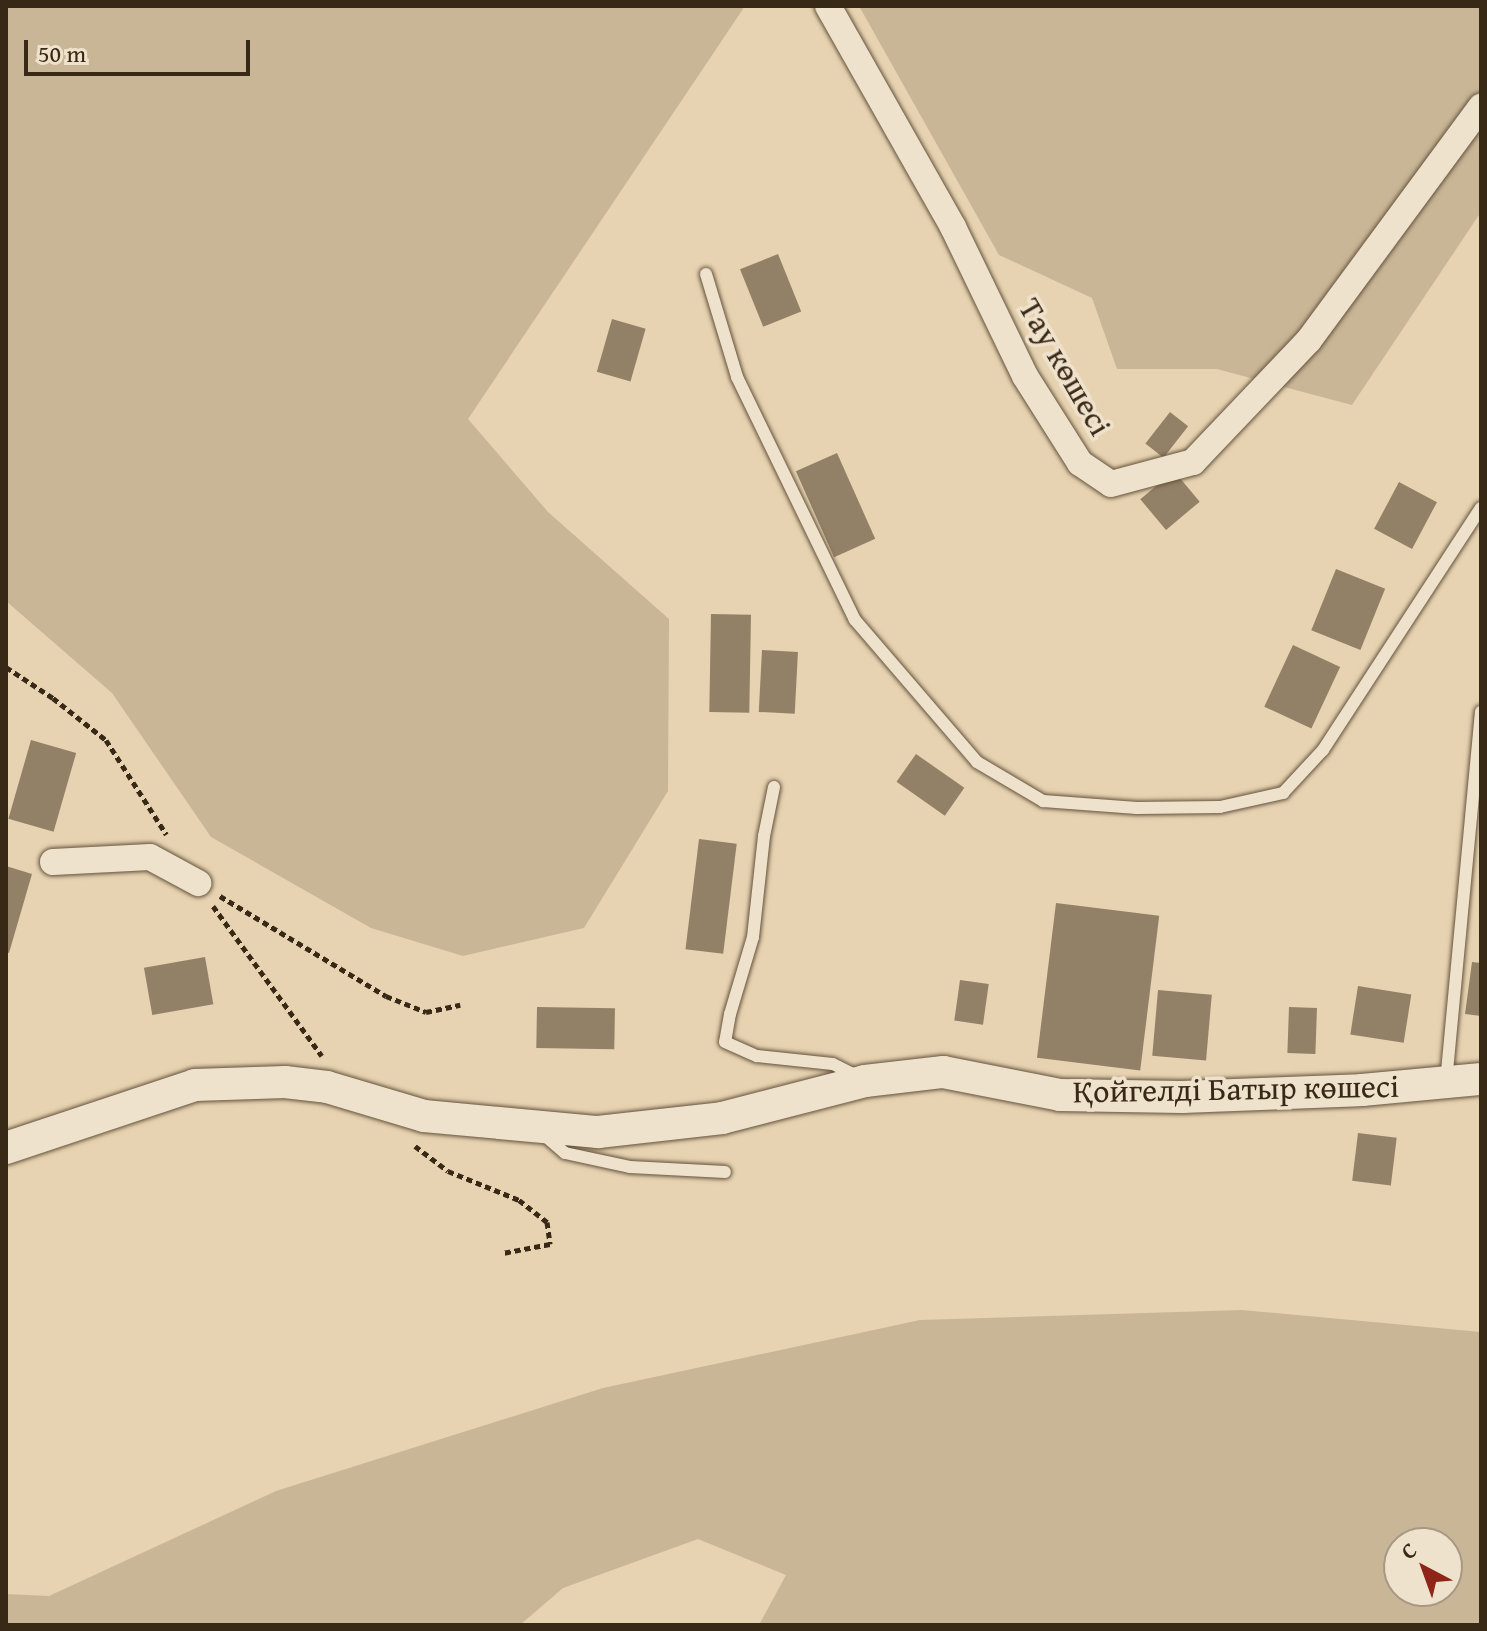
<!DOCTYPE html>
<html>
<head>
<meta charset="utf-8">
<style>
	body { margin:0 }
	#map { position:relative; width:1487px; height:1631px; overflow:hidden; background:#e7d3b1; font-family:"Gentium Book Plus",serif }
	div>[style] { position:absolute }
	[style*='--x'] { left:calc(var(--x)*1px); top:calc(var(--y)*1px); width:calc(var(--w)*1px); rotate:calc(var(--a)*1deg) }
	.green>* { inset:0; background:#c9b697 }
	.building>* { inset:0; background:#938167; transform-origin:0 0 }
	.path>* { height:5px; margin-top:-2.5px; transform-origin:0; background:repeating-linear-gradient(90deg,#382816 0 6px,transparent 0 10px) }
	.roads { filter:drop-shadow(0 0 2px #64533d) drop-shadow(0 0 2px #64533d) }
	.service>* { height:12px; margin:-6px; padding:0 6px; transform-origin:6px; border-radius:6px; background:#efe2cc }
	.minor>* { height:26px; margin:-13px; padding:0 13px; transform-origin:13px; border-radius:13px; background:#efe2cc }
	.tertiary>* { height:32px; margin:-16px; padding:0 16px; transform-origin:16px; border-radius:16px; background:#efe2cc }
	span { translate:-50% -50%; white-space:nowrap; text-align:center; line-height:1.15; -webkit-text-stroke:7px #efe2cc; paint-order:stroke }
	.street-label { font-size:32px; color:#382816 }
	.frame { position:absolute; inset:0; border:8px solid #382816; pointer-events:none }
	.north { position:absolute; left:1383px; top:1527px; width:80px; height:80px; box-sizing:border-box; background:#efe2cc; border:2px solid #a69883; border-radius:50%; rotate:319deg; font-size:22px; font-weight:700; line-height:32px; text-align:center; color:#382816 }
	.north::after { content:''; display:block; margin:auto; width:28px; height:36px; background:#8f2418; clip-path:polygon(50% 0,100% 100%,50% 72%,0 100%) }
	.scale { position:absolute; left:24px; top:40px; width:226px; height:36px; box-sizing:border-box; border:4px solid #382816; border-top:0; padding-left:10px; font-size:24px; line-height:28px; white-space:nowrap; color:#382816; -webkit-text-stroke:6px #efe2cc; paint-order:stroke }
</style>
</head>
<body>
<div id="map">
	<div class="green">
		<i style="clip-path:polygon(6px 6px,745px 6px,468px 419px,548px 512px,669px 619px,668px 791px,584px 928px,463px 956px,371px 928px,211px 837px,112px 693px,6px 601px)"></i>
		<i style="clip-path:polygon(859px 6px,1481px 6px,1481px 212px,1352px 405px,1217px 369px,1117px 369px,1092px 298px,999px 255px)"></i>
		<i style="clip-path:polygon(evenodd,1242px 1310px,1481px 1332px,1481px 1625px,759px 1625px,786px 1575px,698px 1539px,563px 1588px,520px 1625px,6px 1625px,6px 1594px,49px 1596px,276px 1491px,603px 1388px,920px 1320px,1242px 1310px,1447px 1543px,1447px 1591px,1399px 1591px,1399px 1543px,1447px 1543px)"></i>
	</div>
	<div class="building">
		<i style="left:778px;top:254px;width:62px;height:41px;rotate:68deg"></i>
		<i style="left:612px;top:319px;width:35px;height:55px;rotate:16deg"></i>
		<i style="left:1170px;top:412px;width:23px;height:40px;rotate:38deg"></i>
		<i style="left:837px;top:453px;width:94px;height:45px;rotate:66deg"></i>
		<i style="left:1174px;top:471px;width:40px;height:44px;rotate:50deg"></i>
		<i style="left:1399px;top:482px;width:43px;height:53px;rotate:28deg"></i>
		<i style="left:1336px;top:569px;width:53px;height:66px;rotate:22deg"></i>
		<i style="left:711px;top:614px;width:40px;height:98px;rotate:1deg"></i>
		<i style="left:1293px;top:645px;width:52px;height:68px;rotate:25deg"></i>
		<i style="left:762px;top:650px;width:36px;height:62px;rotate:3deg"></i>
		<i style="left:31px;top:740px;width:47px;height:82px;rotate:16deg"></i>
		<i style="left:916px;top:754px;width:59px;height:34px;rotate:35deg"></i>
		<i style="left:699px;top:839px;width:38px;height:111px;rotate:7deg"></i>
		<i style="clip-path:polygon(6px 866px,32px 874px,9px 953px,6px 952px)"></i>
		<i style="left:1056px;top:903px;width:104px;height:156px;rotate:7deg"></i>
		<i style="left:205px;top:957px;width:48px;height:62px;rotate:80deg"></i>
		<i style="clip-path:polygon(1472px 962px,1481px 963px,1481px 1016px,1465px 1014px)"></i>
		<i style="left:960px;top:980px;width:29px;height:41px;rotate:8deg"></i>
		<i style="left:1358px;top:986px;width:54px;height:49px;rotate:9deg"></i>
		<i style="left:1158px;top:990px;width:54px;height:66px;rotate:5deg"></i>
		<i style="left:537px;top:1007px;width:78px;height:41px;rotate:1deg"></i>
		<i style="left:1289px;top:1007px;width:28px;height:46px;rotate:2deg"></i>
		<i style="left:1358px;top:1133px;width:39px;height:48px;rotate:7deg"></i>
	</div>
	<div class="path">
		<i style="--x:6;--y:667;--w:56;--a:33.4"></i>
		<i style="--x:53;--y:698;--w:68;--a:38.4"></i>
		<i style="--x:106;--y:740;--w:112;--a:57.4"></i>
		<i style="--x:220;--y:896;--w:194;--a:31.1"></i>
		<i style="--x:386;--y:996;--w:43;--a:21.8"></i>
		<i style="--x:426;--y:1012;--w:35;--a:-12"></i>
		<i style="--x:213;--y:906;--w:185;--a:54"></i>
		<i style="--x:415;--y:1146;--w:41;--a:37.1"></i>
		<i style="--x:448;--y:1171;--w:77;--a:22.2"></i>
		<i style="--x:519;--y:1200;--w:36;--a:38"></i>
		<i style="--x:547;--y:1222;--w:22;--a:82"></i>
		<i style="--x:550;--y:1244;--w:48;--a:169.2"></i>
	</div>
	<div class="roads">
		<div class="service">
			<i style="--x:706;--y:274;--w:108;--a:73.2"></i>
			<i style="--x:737;--y:377;--w:270;--a:64.1"></i>
			<i style="--x:855;--y:620;--w:187;--a:49.3"></i>
			<i style="--x:977;--y:762;--w:77;--a:30.6"></i>
			<i style="--x:1043;--y:801;--w:94;--a:4.3"></i>
			<i style="--x:1137;--y:808;--w:83;--a:-0.7"></i>
			<i style="--x:1220;--y:807;--w:65;--a:-12.5"></i>
			<i style="--x:1283;--y:793;--w:59;--a:-47.1"></i>
			<i style="--x:1323;--y:750;--w:289;--a:-56.9"></i>
			<i style="--x:774;--y:787;--w:50;--a:101.5"></i>
			<i style="--x:764;--y:836;--w:102;--a:96.2"></i>
			<i style="--x:753;--y:937;--w:80;--a:106.6"></i>
			<i style="--x:730;--y:1014;--w:28;--a:100"></i>
			<i style="--x:725;--y:1042;--w:35;--a:24"></i>
			<i style="--x:757;--y:1056;--w:76;--a:6"></i>
			<i style="--x:833;--y:1064;--w:29;--a:27"></i>
			<i style="--x:1446;--y:1082;--w:372;--a:-84.6"></i>
			<i style="--x:543;--y:1134;--w:29;--a:41"></i>
			<i style="--x:565;--y:1153;--w:66;--a:12.2"></i>
			<i style="--x:630;--y:1167;--w:95;--a:3"></i>
		</div>
		<div class="minor">
			<i style="--x:828;--y:6;--w:254;--a:60.5"></i>
			<i style="--x:953;--y:227;--w:165;--a:64.2"></i>
			<i style="--x:1025;--y:376;--w:103;--a:57.7"></i>
			<i style="--x:1080;--y:463;--w:37;--a:34"></i>
			<i style="--x:1111;--y:484;--w:85;--a:-15"></i>
			<i style="--x:1193;--y:462;--w:168;--a:-46.4"></i>
			<i style="--x:1309;--y:340;--w:290;--a:-53.6"></i>
			<i style="--x:53;--y:862;--w:97;--a:-3"></i>
			<i style="--x:150;--y:857;--w:55;--a:28.4"></i>
		</div>
		<div class="tertiary">
			<i style="--x:6;--y:1148;--w:199;--a:-18.4"></i>
			<i style="--x:195;--y:1085;--w:90;--a:-1.9"></i>
			<i style="--x:285;--y:1082;--w:42;--a:6.8"></i>
			<i style="--x:327;--y:1087;--w:101;--a:16.6"></i>
			<i style="--x:424;--y:1116;--w:175;--a:5.3"></i>
			<i style="--x:598;--y:1132;--w:125;--a:-6.4"></i>
			<i style="--x:722;--y:1118;--w:148;--a:-14.5"></i>
			<i style="--x:865;--y:1081;--w:79;--a:-6.6"></i>
			<i style="--x:943;--y:1072;--w:119;--a:11.1"></i>
			<i style="--x:1060;--y:1095;--w:122;--a:0.9"></i>
			<i style="--x:1182;--y:1097;--w:180;--a:-2.2"></i>
			<i style="--x:1362;--y:1090;--w:120;--a:-5.3"></i>
		</div>
	</div>
	<div class="street-label">
		<span style="left:1065px;top:367px;rotate:60deg">Тау көшесі</span>
		<span style="left:1236px;top:1089px;rotate:-1deg">Қойгелді Батыр көшесі</span>
	</div>
	<div class="frame"></div>
	<div class="north">С</div>
	<div class="scale">50 m</div>
</div>
</body>
</html>
